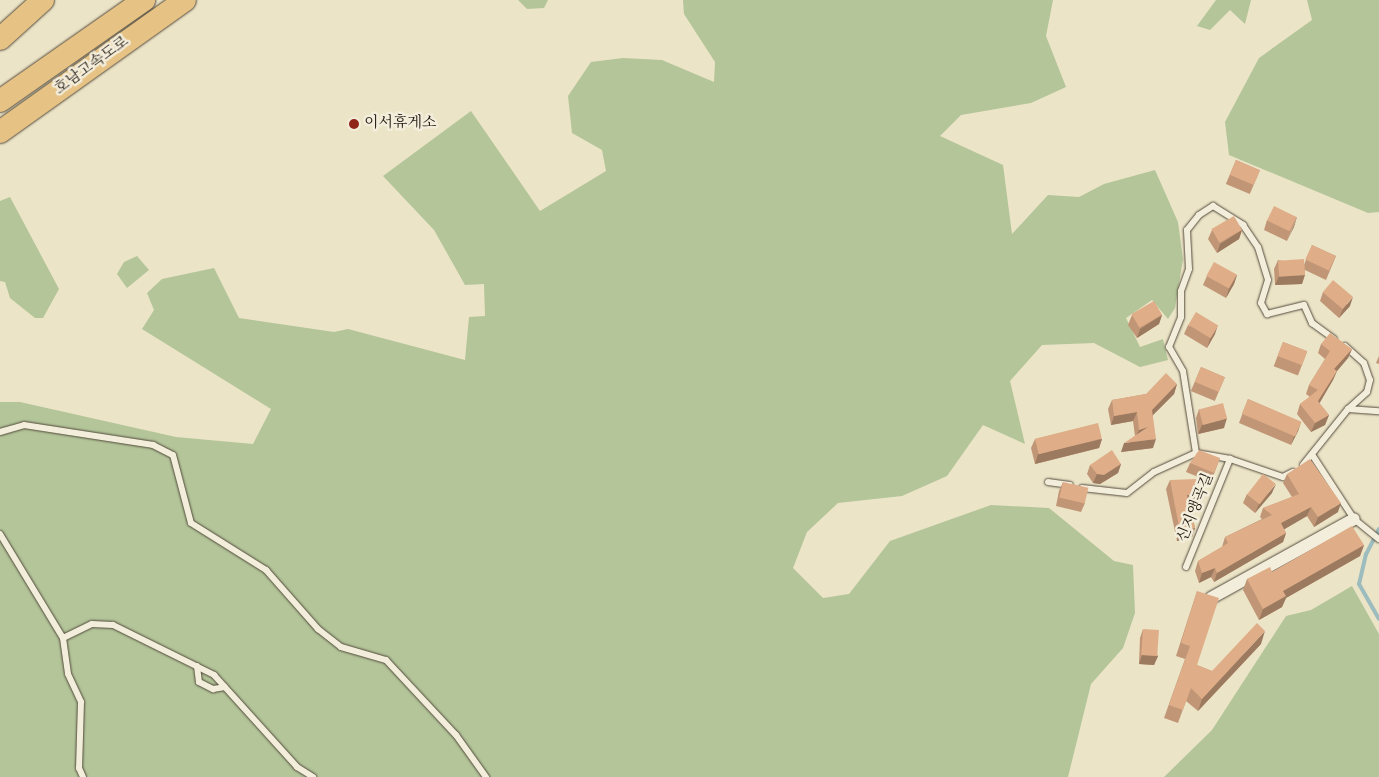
<!DOCTYPE html>
<html>
<head>
<meta charset="utf-8">
<style>
	body { margin:0 }
	#map { position:relative; width:1379px; height:777px; overflow:hidden; background:#ece4c7; font-family:Vollkorn,"Noto Serif KR",serif }
	div>[style] { position:absolute }
	[style*='--x'] { left:calc(var(--x)*1px); top:calc(var(--y)*1px); width:calc(var(--w)*1px); rotate:calc(var(--a)*1deg) }
	.green>* { inset:0; background:#b3c599 }
	.stream>* { height:4px; margin:-2px; padding:0 2px; transform-origin:2px; border-radius:2px; background:#9cbcbe }
	.roads { filter:drop-shadow(0 0 1px #534a3c) drop-shadow(0 0 1px #534a3c) }
	.lane>* { height:6px; margin:-3px; padding:0 3px; transform-origin:3px; border-radius:3px; background:#f3eddb }
	.street>* { height:12px; margin:-6px; padding:0 6px; transform-origin:6px; border-radius:6px; background:#f3eddb }
	.highway>* { height:22px; margin:-11px; padding:0 11px; transform-origin:11px; border-radius:11px; background:#e6c284 }
	.wall>* { inset:0; background:#c09676; transform-origin:0 0 }
	.shaded-wall>* { inset:0; background:#9c7a60 }
	.building>* { inset:0; background:#dfae89; transform-origin:0 0 }
	.dots>* { width:14px; height:14px; translate:-50% -50%; box-sizing:border-box; border:2px solid #f3eddb; border-radius:50% }
	span { translate:-50% -50%; white-space:nowrap; text-align:center; line-height:1.15; -webkit-text-stroke:5px #f3eddb; paint-order:stroke }
	.street-label { font-size:15px; color:#20170e }
	.poi-label { font-size:15px; color:#20170e }
	.left { translate:0 -50%; text-align:left }
</style>
</head>
<body>
<div id="map">
	<div class="green">
		<i style="clip-path:polygon(518px 0,548px 0,544px 8px,527px 9px)"></i>
		<i style="clip-path:polygon(683px 0,1053px 0,1046px 36px,1066px 87px,1031px 103px,961px 115px,940px 136px,1003px 165px,1012px 234px,1048px 195px,1079px 197px,1104px 184px,1155px 170px,1178px 222px,1183px 259px,1175px 308px,1168px 319px,1152px 300px,1126px 318px,1140px 347px,1163px 339px,1168px 360px,1140px 367px,1094px 343px,1042px 345px,1010px 381px,1025px 444px,983px 425px,947px 476px,902px 496px,838px 503px,807px 532px,793px 568px,823px 598px,849px 594px,890px 541px,991px 505px,1049px 508px,1114px 561px,1133px 565px,1135px 613px,1123px 648px,1091px 684px,1068px 777px,0 777px,0 402px,20px 402px,176px 437px,253px 444px,271px 409px,142px 329px,154px 310px,147px 293px,162px 279px,214px 268px,239px 318px,334px 332px,348px 329px,465px 360px,469px 317px,485px 316px,484px 284px,465px 285px,434px 230px,383px 176px,471px 111px,540px 211px,606px 171px,602px 150px,572px 133px,568px 96px,591px 62px,623px 58px,662px 60px,714px 82px,715px 62px,684px 14px)"></i>
		<i style="clip-path:polygon(1216px 0,1251px 0,1245px 24px,1230px 10px,1210px 30px,1197px 26px)"></i>
		<i style="clip-path:polygon(1307px 0,1379px 0,1379px 212px,1368px 213px,1229px 155px,1225px 122px,1259px 58px,1312px 20px)"></i>
		<i style="clip-path:polygon(10px 197px,59px 289px,43px 318px,35px 318px,10px 298px,5px 282px,0 281px,0 201px)"></i>
		<i style="clip-path:polygon(137px 256px,149px 270px,127px 288px,117px 274px,124px 262px)"></i>
		<i style="clip-path:polygon(1352px 586px,1379px 634px,1379px 777px,1164px 777px,1212px 730px,1286px 616px,1311px 610px)"></i>
	</div>
	<div class="stream">
		<i style="--x:1379;--y:529;--w:28;--a:117"></i>
		<i style="--x:1366;--y:554;--w:31;--a:103"></i>
		<i style="--x:1359;--y:584;--w:40;--a:60.3"></i>
	</div>
	<div class="roads">
		<div class="lane">
			<i style="--x:1345;--y:346;--w:25;--a:42"></i>
			<i style="--x:1364;--y:363;--w:18;--a:71"></i>
			<i style="--x:1370;--y:380;--w:12;--a:104"></i>
			<i style="--x:1367;--y:392;--w:25;--a:138"></i>
			<i style="--x:0;--y:432;--w:25;--a:-16"></i>
			<i style="--x:24;--y:425;--w:131;--a:8.8"></i>
			<i style="--x:153;--y:445;--w:22;--a:27"></i>
			<i style="--x:173;--y:455;--w:70;--a:75.2"></i>
			<i style="--x:191;--y:523;--w:89;--a:32.1"></i>
			<i style="--x:266;--y:570;--w:79;--a:48.6"></i>
			<i style="--x:318;--y:629;--w:29;--a:38"></i>
			<i style="--x:341;--y:647;--w:47;--a:16.1"></i>
			<i style="--x:386;--y:660;--w:103;--a:47"></i>
			<i style="--x:456;--y:735;--w:52;--a:54.5"></i>
			<i style="--x:1196;--y:453;--w:83;--a:-99"></i>
			<i style="--x:1183;--y:371;--w:28;--a:-120"></i>
			<i style="--x:1169;--y:347;--w:32;--a:-68"></i>
			<i style="--x:1181;--y:317;--w:26;--a:-90"></i>
			<i style="--x:1181;--y:291;--w:23;--a:-70"></i>
			<i style="--x:1189;--y:269;--w:39;--a:-93"></i>
			<i style="--x:1187;--y:230;--w:19;--a:-51"></i>
			<i style="--x:1199;--y:215;--w:17;--a:-33"></i>
			<i style="--x:1213;--y:206;--w:36;--a:32"></i>
			<i style="--x:1243;--y:225;--w:27;--a:56"></i>
			<i style="--x:1258;--y:247;--w:34;--a:73"></i>
			<i style="--x:1268;--y:280;--w:24;--a:107"></i>
			<i style="--x:1261;--y:303;--w:13;--a:61"></i>
			<i style="--x:1267;--y:314;--w:38;--a:-14"></i>
			<i style="--x:1304;--y:305;--w:20;--a:66"></i>
			<i style="--x:1312;--y:323;--w:27;--a:36"></i>
			<i style="--x:1313;--y:456;--w:75;--a:56.9"></i>
			<i style="--x:1354;--y:519;--w:32;--a:39"></i>
			<i style="--x:1303;--y:465;--w:72;--a:-51.2"></i>
			<i style="--x:1348;--y:409;--w:31;--a:4"></i>
			<i style="--x:1048;--y:482;--w:22;--a:8"></i>
			<i style="--x:1082;--y:488;--w:45;--a:6.3"></i>
			<i style="--x:1127;--y:493;--w:34;--a:-38"></i>
			<i style="--x:1154;--y:472;--w:46;--a:-24.3"></i>
			<i style="--x:1196;--y:453;--w:35;--a:10"></i>
			<i style="--x:1230;--y:459;--w:56;--a:18.8"></i>
			<i style="--x:1283;--y:477;--w:11;--a:-27"></i>
			<i style="--x:0;--y:534;--w:122;--a:58.8"></i>
			<i style="--x:63;--y:638;--w:36;--a:82"></i>
			<i style="--x:68;--y:674;--w:31;--a:65"></i>
			<i style="--x:81;--y:702;--w:66;--a:91.7"></i>
			<i style="--x:79;--y:768;--w:10;--a:66"></i>
			<i style="--x:1186;--y:567;--w:117;--a:-67.8"></i>
			<i style="--x:63;--y:638;--w:32;--a:-26"></i>
			<i style="--x:92;--y:624;--w:21;--a:3"></i>
			<i style="--x:113;--y:625;--w:113;--a:26.3"></i>
			<i style="--x:214;--y:675;--w:124;--a:47.9"></i>
			<i style="--x:297;--y:767;--w:19;--a:32"></i>
			<i style="--x:197;--y:666;--w:16;--a:83"></i>
			<i style="--x:199;--y:682;--w:16;--a:27"></i>
			<i style="--x:213;--y:689;--w:12;--a:-9"></i>
		</div>
		<div class="street">
			<i style="--x:1211;--y:598;--w:163;--a:-28.9"></i>
		</div>
		<div class="highway">
			<i style="--x:0;--y:39;--w:58;--a:-42.2"></i>
			<i style="--x:0;--y:101;--w:176;--a:-35"></i>
			<i style="--x:0;--y:132;--w:227;--a:-35.5"></i>
		</div>
	</div>
	<div class="wall">
		<i style="left:1236px;top:160px;width:26px;height:26px;rotate:23deg"></i>
		<i style="clip-path:polygon(1297px 217px,1287px 241px,1264px 230px,1267px 220px)"></i>
		<i style="clip-path:polygon(1212px 230px,1242px 230px,1239px 239px,1217px 253px,1208px 239px)"></i>
		<i style="clip-path:polygon(1312px 245px,1336px 256px,1326px 280px,1305px 270px,1302px 284px,1275px 285px,1274px 269px,1278px 260px,1304px 265px)"></i>
		<i style="clip-path:polygon(1237px 275px,1234px 284px,1226px 298px,1203px 285px,1207px 276px)"></i>
		<i style="clip-path:polygon(1323px 292px,1350px 306px,1339px 318px,1320px 301px)"></i>
		<i style="clip-path:polygon(1132px 315px,1162px 315px,1159px 324px,1137px 338px,1128px 325px)"></i>
		<i style="clip-path:polygon(1188px 325px,1215px 334px,1207px 348px,1184px 334px)"></i>
		<i style="left:1283px;top:342px;width:26px;height:26px;rotate:21deg"></i>
		<i style="clip-path:polygon(1321px 344px,1352px 349px,1348px 358px,1337px 371px,1333px 380px,1319px 403px,1329px 415px,1325px 425px,1311px 432px,1297px 414px,1300px 404px,1310px 397px,1306px 394px,1309px 385px,1325px 359px,1318px 353px)"></i>
		<i style="clip-path:polygon(1379px 356px,1379px 364px,1376px 363px)"></i>
		<i style="left:1201px;top:367px;width:26px;height:26px;rotate:23deg"></i>
		<i style="clip-path:polygon(1177px 384px,1174px 394px,1153px 415px,1153px 448px,1121px 452px,1135px 436px,1133px 421px,1111px 425px,1108px 409px,1112px 400px,1146px 394px)"></i>
		<i style="clip-path:polygon(1248px 399px,1301px 422px,1298px 431px,1291px 445px,1239px 423px)"></i>
		<i style="clip-path:polygon(1199px 409px,1224px 428px,1198px 434px,1196px 418px)"></i>
		<i style="clip-path:polygon(1035px 439px,1102px 439px,1099px 448px,1035px 464px,1031px 448px)"></i>
		<i style="clip-path:polygon(1220px 458px,1211px 482px,1186px 472px,1190px 463px)"></i>
		<i style="clip-path:polygon(1121px 464px,1118px 473px,1100px 484px,1093px 483px,1087px 474px,1090px 465px)"></i>
		<i style="clip-path:polygon(1287px 474px,1338px 512px,1314px 527px,1307px 516px,1284px 529px,1286px 533px,1283px 542px,1214px 582px,1211px 577px,1199px 583px,1195px 571px,1198px 561px,1222px 547px,1225px 537px,1262px 519px,1260px 517px,1263px 508px,1292px 497px,1283px 483px)"></i>
		<i style="clip-path:polygon(1170px 480px,1193px 504px,1190px 504px,1195px 528px,1192px 537px,1177px 541px,1166px 489px)"></i>
		<i style="clip-path:polygon(1063px 482px,1085px 503px,1081px 512px,1056px 506px,1059px 491px)"></i>
		<i style="clip-path:polygon(1272px 493px,1255px 513px,1243px 503px,1247px 494px)"></i>
		<i style="clip-path:polygon(1364px 545px,1360px 556px,1286px 598px,1282px 607px,1259px 620px,1243px 590px,1247px 579px)"></i>
		<i style="clip-path:polygon(1197px 591px,1197px 665px,1212px 671px,1261px 644px,1198px 711px,1186px 701px,1178px 723px,1164px 718px,1185px 659px,1176px 656px)"></i>
		<i style="clip-path:polygon(1143px 629px,1158px 656px,1154px 665px,1139px 664px,1140px 638px)"></i>
	</div>
	<div class="shaded-wall">
		<i style="clip-path:polygon(1297px 217px,1294px 227px,1287px 241px,1291px 232px)"></i>
		<i style="clip-path:polygon(1242px 230px,1239px 239px,1217px 253px,1220px 244px)"></i>
		<i style="clip-path:polygon(1237px 275px,1234px 284px,1226px 298px,1229px 288px)"></i>
		<i style="clip-path:polygon(1305px 275px,1302px 284px,1275px 285px,1279px 276px)"></i>
		<i style="clip-path:polygon(1353px 297px,1350px 306px,1339px 318px,1343px 309px)"></i>
		<i style="clip-path:polygon(1162px 315px,1159px 324px,1137px 338px,1140px 329px)"></i>
		<i style="clip-path:polygon(1218px 325px,1215px 334px,1207px 348px,1210px 339px)"></i>
		<i style="clip-path:polygon(1352px 349px,1348px 358px,1337px 371px,1333px 380px,1315px 411px,1318px 401px,1334px 369px)"></i>
		<i style="clip-path:polygon(1177px 384px,1174px 394px,1149px 419px,1152px 410px)"></i>
		<i style="clip-path:polygon(1137px 412px,1133px 421px,1111px 425px,1114px 416px)"></i>
		<i style="clip-path:polygon(1329px 415px,1325px 425px,1311px 432px,1315px 423px)"></i>
		<i style="clip-path:polygon(1227px 418px,1224px 428px,1198px 434px,1202px 425px)"></i>
		<i style="clip-path:polygon(1301px 422px,1298px 431px,1291px 445px,1294px 436px)"></i>
		<i style="clip-path:polygon(1148px 427px,1135px 439px,1139px 430px)"></i>
		<i style="clip-path:polygon(1102px 439px,1099px 448px,1035px 464px,1038px 454px)"></i>
		<i style="clip-path:polygon(1156px 439px,1153px 448px,1121px 452px,1124px 443px)"></i>
		<i style="clip-path:polygon(1121px 464px,1118px 473px,1100px 484px,1093px 483px,1097px 474px)"></i>
		<i style="clip-path:polygon(1276px 484px,1272px 493px,1255px 513px,1259px 504px)"></i>
		<i style="clip-path:polygon(1187px 495px,1196px 495px,1193px 504px,1184px 504px)"></i>
		<i style="clip-path:polygon(1341px 503px,1338px 512px,1314px 527px,1318px 517px)"></i>
		<i style="clip-path:polygon(1311px 507px,1307px 516px,1278px 533px,1281px 523px)"></i>
		<i style="clip-path:polygon(1195px 528px,1192px 537px,1177px 541px,1180px 532px)"></i>
		<i style="clip-path:polygon(1286px 533px,1283px 542px,1214px 582px,1217px 573px)"></i>
		<i style="clip-path:polygon(1364px 545px,1360px 556px,1286px 598px,1282px 607px,1259px 620px,1263px 609px,1283px 591px)"></i>
		<i style="clip-path:polygon(1215px 568px,1211px 577px,1199px 583px,1202px 573px)"></i>
		<i style="clip-path:polygon(1265px 631px,1261px 644px,1198px 711px,1202px 699px)"></i>
		<i style="clip-path:polygon(1142px 655px,1158px 656px,1154px 665px,1139px 664px)"></i>
	</div>
	<div class="building">
		<i style="left:1236px;top:160px;width:26px;height:16px;rotate:23deg"></i>
		<i style="left:1274px;top:206px;width:25px;height:16px;rotate:26deg"></i>
		<i style="left:1234px;top:216px;width:16px;height:26px;rotate:60deg"></i>
		<i style="left:1312px;top:245px;width:26px;height:16px;rotate:25deg"></i>
		<i style="left:1304px;top:259px;width:16px;height:26px;rotate:86deg"></i>
		<i style="left:1214px;top:262px;width:26px;height:16px;rotate:29deg"></i>
		<i style="left:1333px;top:280px;width:26px;height:16px;rotate:40deg"></i>
		<i style="left:1154px;top:301px;width:16px;height:26px;rotate:60deg"></i>
		<i style="left:1196px;top:312px;width:26px;height:15px;rotate:31deg"></i>
		<i style="clip-path:polygon(1330px 333px,1352px 349px,1334px 369px,1337px 371px,1318px 401px,1329px 415px,1315px 423px,1300px 404px,1318px 390px,1309px 385px,1330px 351px,1321px 344px)"></i>
		<i style="left:1283px;top:342px;width:26px;height:15px;rotate:21deg"></i>
		<i style="left:1201px;top:367px;width:26px;height:16px;rotate:23deg"></i>
		<i style="clip-path:polygon(1166px 373px,1177px 384px,1152px 410px,1156px 439px,1124px 443px,1148px 427px,1139px 430px,1137px 412px,1114px 416px,1112px 400px,1146px 394px)"></i>
		<i style="left:1248px;top:399px;width:58px;height:16px;rotate:23deg"></i>
		<i style="left:1223px;top:403px;width:16px;height:25px;rotate:75deg"></i>
		<i style="left:1098px;top:423px;width:16px;height:65px;rotate:76deg"></i>
		<i style="clip-path:polygon(1112px 450px,1121px 464px,1104px 475px,1097px 474px,1090px 465px)"></i>
		<i style="clip-path:polygon(1199px 450px,1220px 458px,1214px 473px,1190px 463px)"></i>
		<i style="clip-path:polygon(1310px 459px,1341px 503px,1318px 517px,1311px 507px,1281px 523px,1286px 533px,1217px 573px,1215px 568px,1202px 573px,1198px 561px,1228px 543px,1225px 537px,1272px 515px,1263px 508px,1299px 494px,1287px 474px)"></i>
		<i style="left:1263px;top:474px;width:16px;height:26px;rotate:38deg"></i>
		<i style="clip-path:polygon(1196px 479px,1196px 495px,1187px 495px,1195px 528px,1180px 532px,1170px 480px)"></i>
		<i style="left:1063px;top:482px;width:26px;height:16px;rotate:13deg"></i>
		<i style="clip-path:polygon(1352px 526px,1364px 545px,1283px 591px,1286px 596px,1263px 609px,1247px 579px,1270px 567px,1272px 572px)"></i>
		<i style="clip-path:polygon(1197px 591px,1219px 598px,1197px 665px,1212px 671px,1257px 623px,1265px 631px,1202px 699px,1191px 688px,1183px 710px,1169px 705px,1190px 646px,1181px 643px)"></i>
		<i style="left:1143px;top:629px;width:16px;height:26px;rotate:4deg"></i>
	</div>
	<div class="dots">
		<i style="left:354px;top:124px;background:#8f2418"></i>
	</div>
	<div class="street-label">
		<span style="left:92px;top:66px;rotate:-36deg">호남고속도로</span>
		<span style="left:1196px;top:508px;rotate:-68deg">신지앵곡길</span>
	</div>
	<div class="poi-label">
		<span class="left" style="left:364px;top:124px">이서휴게소</span>
	</div>
</div>
</body>
</html>
